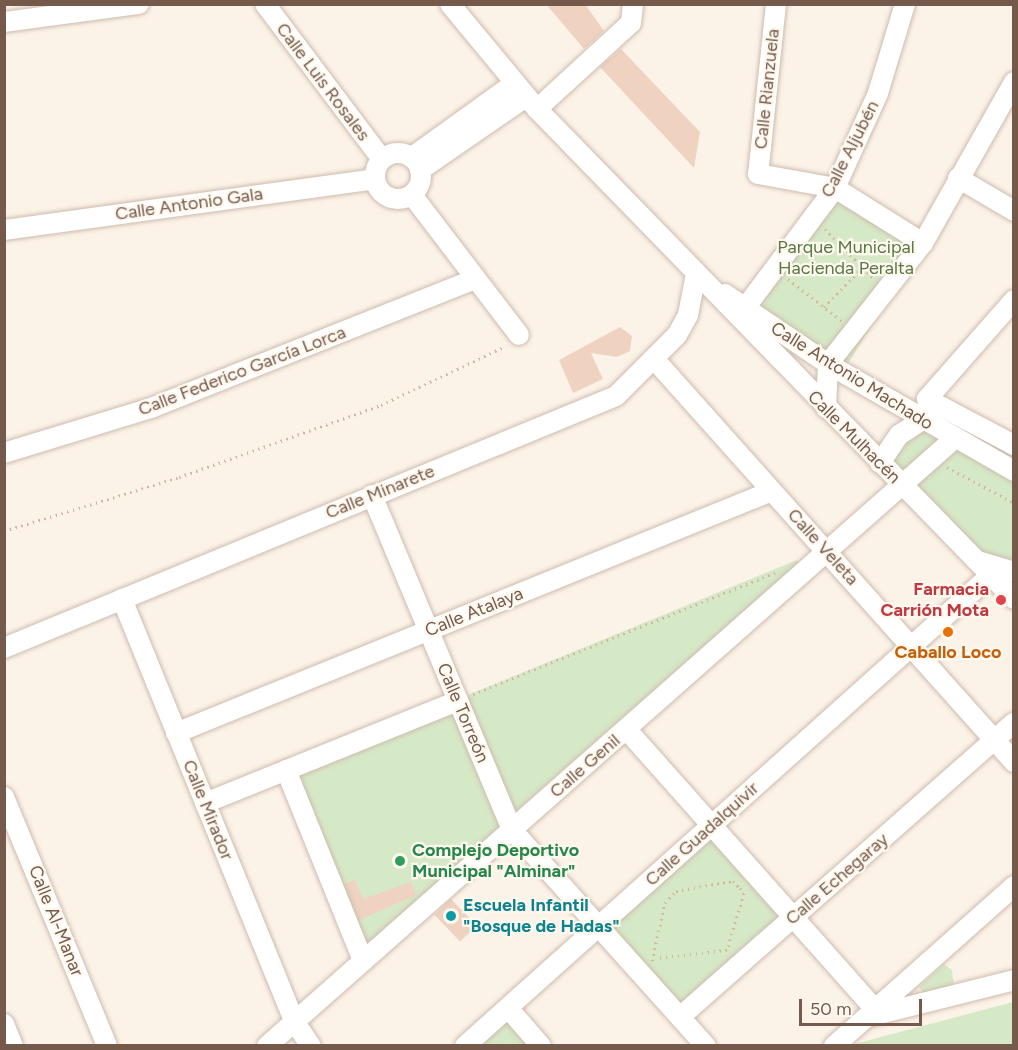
<!DOCTYPE html>
<html>
<head>
<meta charset="utf-8">
<style>
	body { margin:0 }
	#map { position:relative; width:1018px; height:1050px; overflow:hidden; background:#fcf3e8; font-family:Figtree,sans-serif }
	div>[style] { position:absolute }
	[style*='--x'] { left:calc(var(--x)*1px); top:calc(var(--y)*1px); width:calc(var(--w)*1px); rotate:calc(var(--a)*1deg) }
	.green>* { inset:0; background:#d6e9c6; transform-origin:0 0 }
	.building>* { inset:0; background:#f0d2c0; transform-origin:0 0 }
	.path>* { height:3px; margin-top:-1.5px; transform-origin:0; background:repeating-linear-gradient(90deg,#d6b5a3 0 1.5px,transparent 0 6px) }
	.roads { filter:drop-shadow(0 0 2px #cebbae) drop-shadow(0 0 2px #cebbae) }
	.minor>* { height:20px; margin:-10px; padding:0 10px; transform-origin:10px; border-radius:10px; background:#fff }
	.minor>.ring { margin:-10px; padding:0; box-sizing:content-box; background:none; border:20px solid #fff; border-radius:50% }
	.dots>* { width:16px; height:16px; translate:-50% -50%; box-sizing:border-box; border:3px solid #fef8ee; border-radius:50% }
	span { translate:-50% -50%; white-space:nowrap; text-align:center; line-height:1.15; -webkit-text-stroke:4.5px #fef8ee; paint-order:stroke }
	.street-label { font-size:18px; color:#755a4c }
	.park-label { font-size:18px; color:#567a44 }
	.health-label { font-size:18px; color:#be3a42; font-weight:700 }
	.right { translate:-100% -50%; text-align:right }
	.food-label { font-size:18px; color:#c56008; font-weight:700 }
	.leisure-label { font-size:18px; color:#27864d; font-weight:700 }
	.left { translate:0 -50%; text-align:left }
	.culture-label { font-size:18px; color:#0d838f; font-weight:700 }
	.frame { position:absolute; inset:0; border:6px solid #755a4c; pointer-events:none }
	.scale { position:absolute; left:799px; top:999px; width:123px; height:27px; box-sizing:border-box; border:3px solid #755a4c; border-top:0; padding-left:8px; font-size:18px; line-height:21px; white-space:nowrap; color:#755a4c; -webkit-text-stroke:4px #fef8ee; paint-order:stroke }
</style>
</head>
<body>
<div id="map">
	<div class="green">
		<i style="left:835px;top:188px;width:104px;height:150px;rotate:32deg"></i>
		<i style="clip-path:polygon(922px 420px,1013px 471px,1013px 572px,976px 560px,880px 463px)"></i>
		<i style="clip-path:polygon(797px 560px,799px 563px,514px 813px,463px 697px)"></i>
		<i style="clip-path:polygon(458px 701px,512px 830px,363px 961px,286px 770px)"></i>
		<i style="left:712px;top:825px;width:123px;height:151px;rotate:49deg"></i>
		<i style="clip-path:polygon(944px 964px,952px 970px,954px 987px,925px 995px,919px 987px)"></i>
		<i style="clip-path:polygon(1013px 1002px,1013px 1045px,851px 1045px)"></i>
		<i style="clip-path:polygon(506px 1013px,532px 1046px,465px 1046px)"></i>
	</div>
	<div class="building">
		<i style="clip-path:polygon(546px 4px,585px 4px,604px 31px,584px 49px)"></i>
		<i style="clip-path:polygon(621px 49px,700px 132px,694px 168px,600px 67px)"></i>
		<i style="clip-path:polygon(620px 327px,632px 336px,630px 351px,617px 357px,591px 353px,603px 379px,573px 393px,559px 360px)"></i>
		<i style="clip-path:polygon(355px 880px,363px 899px,411px 882px,416px 895px,359px 920px,345px 884px)"></i>
		<i style="left:451px;top:899px;width:37px;height:23px;rotate:46deg"></i>
	</div>
	<div class="path">
		<i style="--x:825;--y:229;--w:69;--a:45.6"></i>
		<i style="--x:788;--y:279;--w:68;--a:37.9"></i>
		<i style="--x:824;--y:307;--w:56;--a:-45.7"></i>
		<i style="--x:947;--y:467;--w:76;--a:28.2"></i>
		<i style="--x:4;--y:531;--w:183;--a:-17.1"></i>
		<i style="--x:179;--y:477;--w:214;--a:-19.6"></i>
		<i style="--x:381;--y:405;--w:138;--a:-25.3"></i>
		<i style="--x:473;--y:694;--w:327;--a:-21.9"></i>
		<i style="--x:652;--y:961;--w:59;--a:-77.4"></i>
		<i style="--x:665;--y:903;--w:16;--a:-47"></i>
		<i style="--x:676;--y:891;--w:58;--a:-10"></i>
		<i style="--x:733;--y:881;--w:10;--a:45"></i>
		<i style="--x:740;--y:888;--w:6;--a:51"></i>
		<i style="--x:744;--y:893;--w:59;--a:106.6"></i>
		<i style="--x:727;--y:950;--w:72;--a:173.7"></i>
	</div>
	<div class="roads">
		<div class="minor">
			<i style="--x:265;--y:4;--w:194;--a:53"></i>
			<i style="--x:450;--y:4;--w:136;--a:50.4"></i>
			<i style="--x:537;--y:109;--w:684;--a:45.77"></i>
			<i style="--x:776;--y:4;--w:171;--a:96"></i>
			<i style="--x:758;--y:174;--w:78;--a:10.3"></i>
			<i style="--x:835;--y:188;--w:104;--a:32"></i>
			<i style="--x:4;--y:22;--w:136;--a:-7.6"></i>
			<i style="--x:537;--y:109;--w:127;--a:-42.5"></i>
			<i style="--x:631;--y:23;--w:19;--a:-84"></i>
			<i class="ring" style="left:375px;top:153px;width:26px;height:26px"></i>
			<i style="--x:412;--y:157;--w:127;--a:-35.7"></i>
			<i style="--x:420;--y:170;--w:129;--a:-34.6"></i>
			<i style="--x:958;--y:178;--w:65;--a:30.5"></i>
			<i style="--x:412;--y:195;--w:176;--a:52.6"></i>
			<i style="--x:4;--y:230;--w:373;--a:-7.8"></i>
			<i style="--x:725;--y:294;--w:125;--a:34.2"></i>
			<i style="--x:828;--y:364;--w:215;--a:29.9"></i>
			<i style="--x:1014;--y:300;--w:132;--a:131.3"></i>
			<i style="--x:927;--y:399;--w:98;--a:27.9"></i>
			<i style="--x:745;--y:308;--w:150;--a:-53.1"></i>
			<i style="--x:835;--y:188;--w:104;--a:-65.6"></i>
			<i style="--x:878;--y:93;--w:93;--a:-73.1"></i>
			<i style="--x:655;--y:360;--w:539;--a:48.23"></i>
			<i style="--x:826;--y:408;--w:44;--a:-87.4"></i>
			<i style="--x:828;--y:364;--w:154;--a:-51.9"></i>
			<i style="--x:923;--y:243;--w:185;--a:-60.5"></i>
			<i style="--x:4;--y:453;--w:154;--a:-17"></i>
			<i style="--x:151;--y:408;--w:349;--a:-21.7"></i>
			<i style="--x:880;--y:463;--w:34;--a:-56"></i>
			<i style="--x:899;--y:435;--w:27;--a:-33"></i>
			<i style="--x:372;--y:495;--w:363;--a:67.3"></i>
			<i style="--x:512;--y:830;--w:290;--a:48.1"></i>
			<i style="--x:978;--y:561;--w:38;--a:17"></i>
			<i style="--x:122;--y:599;--w:456;--a:67.8"></i>
			<i style="--x:294;--y:1021;--w:30;--a:56"></i>
			<i style="--x:4;--y:648;--w:662;--a:-22.38"></i>
			<i style="--x:616;--y:396;--w:86;--a:-45"></i>
			<i style="--x:677;--y:335;--w:23;--a:-61"></i>
			<i style="--x:688;--y:315;--w:42;--a:-79"></i>
			<i style="--x:627;--y:730;--w:373;--a:48.4"></i>
			<i style="--x:176;--y:733;--w:643;--a:-22.1"></i>
			<i style="--x:286;--y:770;--w:206;--a:68"></i>
			<i style="--x:4;--y:797;--w:269;--a:67.5"></i>
			<i style="--x:205;--y:803;--w:273;--a:-22"></i>
			<i style="--x:508;--y:1008;--w:50;--a:49"></i>
			<i style="--x:871;--y:1016;--w:147;--a:-14.1"></i>
			<i style="--x:680;--y:1017;--w:445;--a:-41.4"></i>
			<i style="--x:4;--y:1024;--w:24;--a:68"></i>
			<i style="--x:267;--y:1046;--w:917;--a:-41.46"></i>
			<i style="--x:465;--y:1046;--w:706;--a:-41.84"></i>
			<i style="--x:834;--y:1046;--w:241;--a:-41.6"></i>
		</div>
	</div>
	<div class="dots">
		<i style="left:1001px;top:600px;background:#e0444e"></i>
		<i style="left:948px;top:632px;background:#e8710a"></i>
		<i style="left:400px;top:861px;background:#2e9e5b"></i>
		<i style="left:451px;top:916px;background:#0f9aa8"></i>
	</div>
	<div class="street-label">
		<span style="left:323px;top:82px;rotate:53deg">Calle Luis Rosales</span>
		<span style="left:767px;top:89px;rotate:-84deg">Calle Rianzuela</span>
		<span style="left:850px;top:149px;rotate:-63deg">Calle Aljubén</span>
		<span style="left:189px;top:204px;rotate:-8deg">Calle Antonio Gala</span>
		<span style="left:242px;top:371px;rotate:-21deg">Calle Federico García Lorca</span>
		<span style="left:852px;top:376px;rotate:32deg">Calle Antonio Machado</span>
		<span style="left:854px;top:437px;rotate:45deg">Calle Mulhacén</span>
		<span style="left:380px;top:492px;rotate:-22deg">Calle Minarete</span>
		<span style="left:823px;top:547px;rotate:48deg">Calle Veleta</span>
		<span style="left:474px;top:612px;rotate:-22deg">Calle Atalaya</span>
		<span style="left:463px;top:713px;rotate:67deg">Calle Torreón</span>
		<span style="left:585px;top:766px;rotate:-41deg">Calle Genil</span>
		<span style="left:208px;top:810px;rotate:68deg">Calle Mirador</span>
		<span style="left:702px;top:834px;rotate:-42deg">Calle Guadalquivir</span>
		<span style="left:837px;top:879px;rotate:-41deg">Calle Echegaray</span>
		<span style="left:56px;top:921px;rotate:68deg">Calle Al-Manar</span>
	</div>
	<div class="park-label">
		<span style="left:846px;top:258px">Parque Municipal<br>Hacienda Peralta</span>
	</div>
	<div class="health-label">
		<span class="right" style="left:989px;top:600px">Farmacia<br>Carrión Mota</span>
	</div>
	<div class="food-label">
		<span style="left:948px;top:652px">Caballo Loco</span>
	</div>
	<div class="leisure-label">
		<span class="left" style="left:412px;top:861px">Complejo Deportivo<br>Municipal "Alminar"</span>
	</div>
	<div class="culture-label">
		<span class="left" style="left:463px;top:916px">Escuela Infantil<br>"Bosque de Hadas"</span>
	</div>
	<div class="frame"></div>
	<div class="scale">50 m</div>
</div>
</body>
</html>
